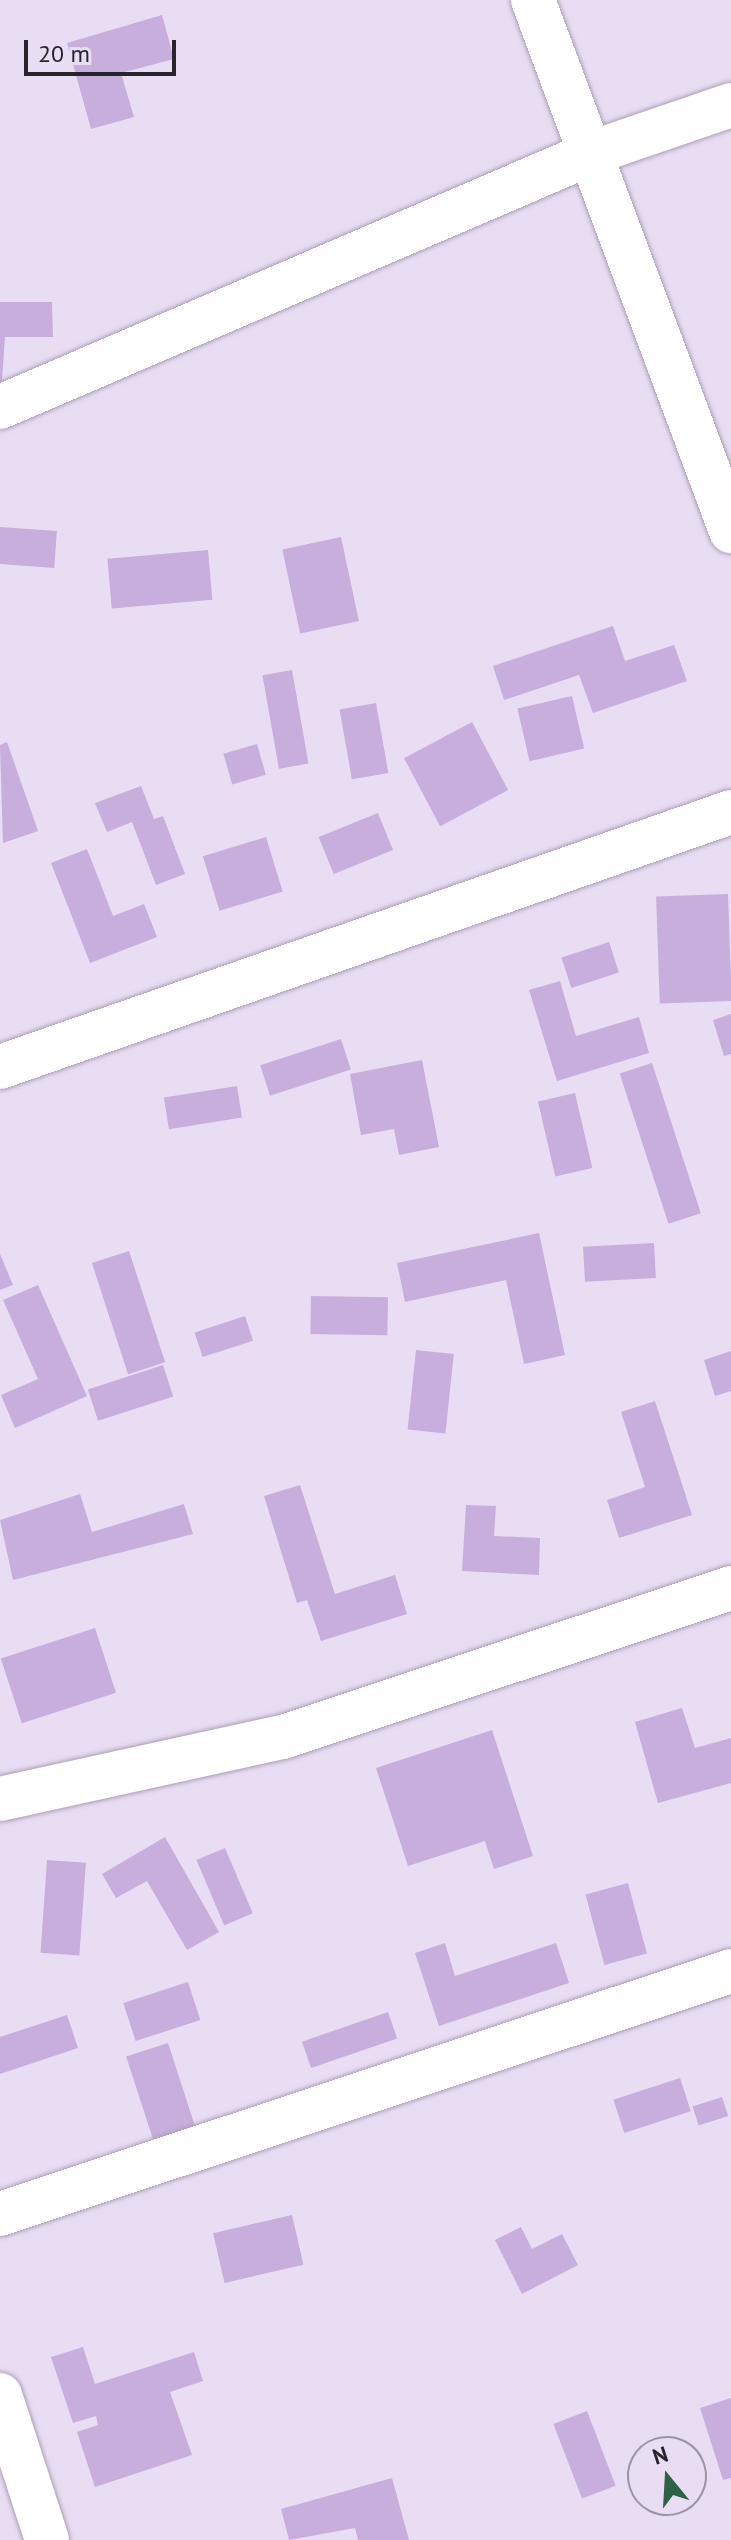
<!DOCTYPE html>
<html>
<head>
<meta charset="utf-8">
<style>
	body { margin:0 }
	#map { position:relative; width:731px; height:2540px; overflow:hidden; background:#e9ddf4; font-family:"PT Sans",sans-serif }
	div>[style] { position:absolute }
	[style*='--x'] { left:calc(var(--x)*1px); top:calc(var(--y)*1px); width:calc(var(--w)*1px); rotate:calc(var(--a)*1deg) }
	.building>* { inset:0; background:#c7aedd; transform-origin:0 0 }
	.roads { filter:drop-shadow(0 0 2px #ab9fb5) drop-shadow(0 0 2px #ab9fb5) }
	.minor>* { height:44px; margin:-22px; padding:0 22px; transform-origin:22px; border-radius:22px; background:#fff }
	span { translate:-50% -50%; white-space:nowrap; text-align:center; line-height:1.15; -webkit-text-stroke:7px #e9ddf4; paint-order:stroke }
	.north { position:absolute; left:627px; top:2436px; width:80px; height:80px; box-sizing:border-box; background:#e9ddf4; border:2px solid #9c93a4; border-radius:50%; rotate:342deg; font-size:22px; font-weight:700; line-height:32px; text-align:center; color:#28242c }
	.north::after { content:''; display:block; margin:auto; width:28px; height:36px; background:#2e6247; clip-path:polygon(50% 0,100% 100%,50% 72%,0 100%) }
	.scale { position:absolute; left:24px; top:40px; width:152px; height:36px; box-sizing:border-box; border:4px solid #28242c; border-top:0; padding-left:10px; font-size:24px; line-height:28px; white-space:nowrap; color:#28242c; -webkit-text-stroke:6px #e9ddf4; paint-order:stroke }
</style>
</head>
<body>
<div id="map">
	<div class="building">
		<i style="clip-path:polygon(162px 15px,174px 59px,121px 73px,134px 117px,91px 129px,67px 43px)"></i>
		<i style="clip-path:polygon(0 302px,52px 302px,53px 337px,5px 337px,0 409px)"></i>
		<i style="left:0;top:527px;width:57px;height:37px;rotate:4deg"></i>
		<i style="left:341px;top:537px;width:86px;height:60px;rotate:78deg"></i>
		<i style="left:208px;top:550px;width:50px;height:101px;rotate:85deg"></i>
		<i style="clip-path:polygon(613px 626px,625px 661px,674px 645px,687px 681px,593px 713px,579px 675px,504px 700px,493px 666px)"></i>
		<i style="left:292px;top:670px;width:95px;height:30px;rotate:80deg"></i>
		<i style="left:572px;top:696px;width:54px;height:56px;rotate:77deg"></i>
		<i style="left:376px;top:703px;width:71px;height:37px;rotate:80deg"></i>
		<i style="left:472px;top:722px;width:77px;height:77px;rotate:62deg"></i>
		<i style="clip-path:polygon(7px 742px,38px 831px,3px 843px,0 745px)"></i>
		<i style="left:257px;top:744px;width:32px;height:35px;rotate:74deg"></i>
		<i style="clip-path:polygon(141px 786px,154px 819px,163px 816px,185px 874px,156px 885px,132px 822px,107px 832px,95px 803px)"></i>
		<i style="left:378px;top:813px;width:40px;height:64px;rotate:68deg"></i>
		<i style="left:266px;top:837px;width:57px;height:66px;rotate:73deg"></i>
		<i style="clip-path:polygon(87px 849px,113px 916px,144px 904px,157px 937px,90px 963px,51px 863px)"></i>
		<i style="left:728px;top:894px;width:107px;height:72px;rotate:88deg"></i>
		<i style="left:609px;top:942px;width:32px;height:50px;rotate:72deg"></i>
		<i style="clip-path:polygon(560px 981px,576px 1036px,639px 1017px,649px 1053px,557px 1081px,529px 990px)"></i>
		<i style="clip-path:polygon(731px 1014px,731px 1054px,724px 1056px,713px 1020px)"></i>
		<i style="left:341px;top:1039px;width:32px;height:85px;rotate:72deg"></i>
		<i style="clip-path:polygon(422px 1060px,439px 1147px,399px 1155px,394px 1129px,361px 1135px,350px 1074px)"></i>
		<i style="left:652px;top:1063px;width:158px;height:34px;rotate:72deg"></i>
		<i style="left:237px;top:1086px;width:32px;height:74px;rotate:81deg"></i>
		<i style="left:575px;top:1093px;width:77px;height:38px;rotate:77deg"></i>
		<i style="clip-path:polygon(539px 1233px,565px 1355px,524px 1364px,506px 1280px,405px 1302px,397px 1263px)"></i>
		<i style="left:654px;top:1243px;width:35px;height:71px;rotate:87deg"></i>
		<i style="left:129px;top:1251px;width:117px;height:39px;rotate:72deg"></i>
		<i style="clip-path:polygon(0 1254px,13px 1285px,0 1290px)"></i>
		<i style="clip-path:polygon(38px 1285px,87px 1396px,15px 1428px,1px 1395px,38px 1379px,3px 1300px)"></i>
		<i style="left:311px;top:1296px;width:77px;height:38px;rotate:1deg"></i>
		<i style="left:245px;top:1316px;width:26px;height:53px;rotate:72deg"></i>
		<i style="left:416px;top:1350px;width:38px;height:80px;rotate:6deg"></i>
		<i style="clip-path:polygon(731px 1351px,731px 1391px,715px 1396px,704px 1360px)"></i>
		<i style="left:163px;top:1365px;width:33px;height:79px;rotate:72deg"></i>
		<i style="clip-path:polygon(655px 1401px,692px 1515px,619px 1538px,607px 1500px,645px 1487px,621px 1412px)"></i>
		<i style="clip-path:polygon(300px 1485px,335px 1594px,395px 1575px,407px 1614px,321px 1641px,307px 1600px,297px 1603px,264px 1496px)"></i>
		<i style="clip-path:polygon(80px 1494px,92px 1532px,184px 1504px,193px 1534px,13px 1580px,0 1520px)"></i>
		<i style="clip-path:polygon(466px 1505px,496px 1506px,494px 1536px,540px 1538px,539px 1575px,462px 1571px)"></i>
		<i style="left:95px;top:1628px;width:68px;height:99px;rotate:72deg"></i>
		<i style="clip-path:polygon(682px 1708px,695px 1748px,731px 1738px,731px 1783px,658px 1803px,635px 1722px)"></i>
		<i style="clip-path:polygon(492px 1730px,533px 1856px,494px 1869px,485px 1841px,408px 1866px,376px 1768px)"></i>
		<i style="clip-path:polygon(165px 1837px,219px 1932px,187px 1950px,147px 1881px,116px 1898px,102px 1874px)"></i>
		<i style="left:225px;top:1848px;width:71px;height:31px;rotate:67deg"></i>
		<i style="left:47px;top:1860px;width:39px;height:93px;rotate:4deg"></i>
		<i style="left:628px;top:1883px;width:73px;height:44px;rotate:75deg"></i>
		<i style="clip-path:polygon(445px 1943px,455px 1976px,556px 1943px,569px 1983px,439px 2026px,415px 1953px)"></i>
		<i style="left:188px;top:1982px;width:40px;height:68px;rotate:72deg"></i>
		<i style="left:388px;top:2012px;width:28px;height:91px;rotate:71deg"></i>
		<i style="clip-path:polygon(67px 2015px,78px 2048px,0 2074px,0 2037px)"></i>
		<i style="left:168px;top:2043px;width:89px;height:44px;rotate:72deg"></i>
		<i style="left:680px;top:2078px;width:35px;height:70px;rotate:72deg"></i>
		<i style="left:722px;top:2097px;width:20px;height:31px;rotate:72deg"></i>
		<i style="left:292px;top:2215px;width:51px;height:81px;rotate:77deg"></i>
		<i style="clip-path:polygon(521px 2227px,532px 2249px,562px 2234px,578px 2265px,522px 2294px,495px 2240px)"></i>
		<i style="clip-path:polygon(83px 2347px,95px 2384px,194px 2352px,203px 2381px,170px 2392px,192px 2455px,95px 2487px,77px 2432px,98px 2425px,96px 2416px,73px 2423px,51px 2357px)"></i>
		<i style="clip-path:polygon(731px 2398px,731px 2478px,723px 2480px,700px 2408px)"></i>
		<i style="left:587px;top:2411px;width:80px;height:36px;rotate:69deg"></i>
		<i style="clip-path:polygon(392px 2478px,409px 2540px,358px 2540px,355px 2528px,289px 2540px,281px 2509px)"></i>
	</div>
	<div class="roads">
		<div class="minor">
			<i style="--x:533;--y:0;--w:567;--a:69.55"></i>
			<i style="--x:0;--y:407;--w:646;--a:-23.23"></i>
			<i style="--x:594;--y:152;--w:145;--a:-18.9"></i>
			<i style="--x:0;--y:1067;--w:774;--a:-19.23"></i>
			<i style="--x:0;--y:1799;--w:290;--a:-12.4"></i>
			<i style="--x:283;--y:1737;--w:472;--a:-18.4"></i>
			<i style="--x:0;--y:2214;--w:770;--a:-18.39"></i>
			<i style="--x:0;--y:2395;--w:152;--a:72"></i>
		</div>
	</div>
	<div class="north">N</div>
	<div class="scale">20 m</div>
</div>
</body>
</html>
